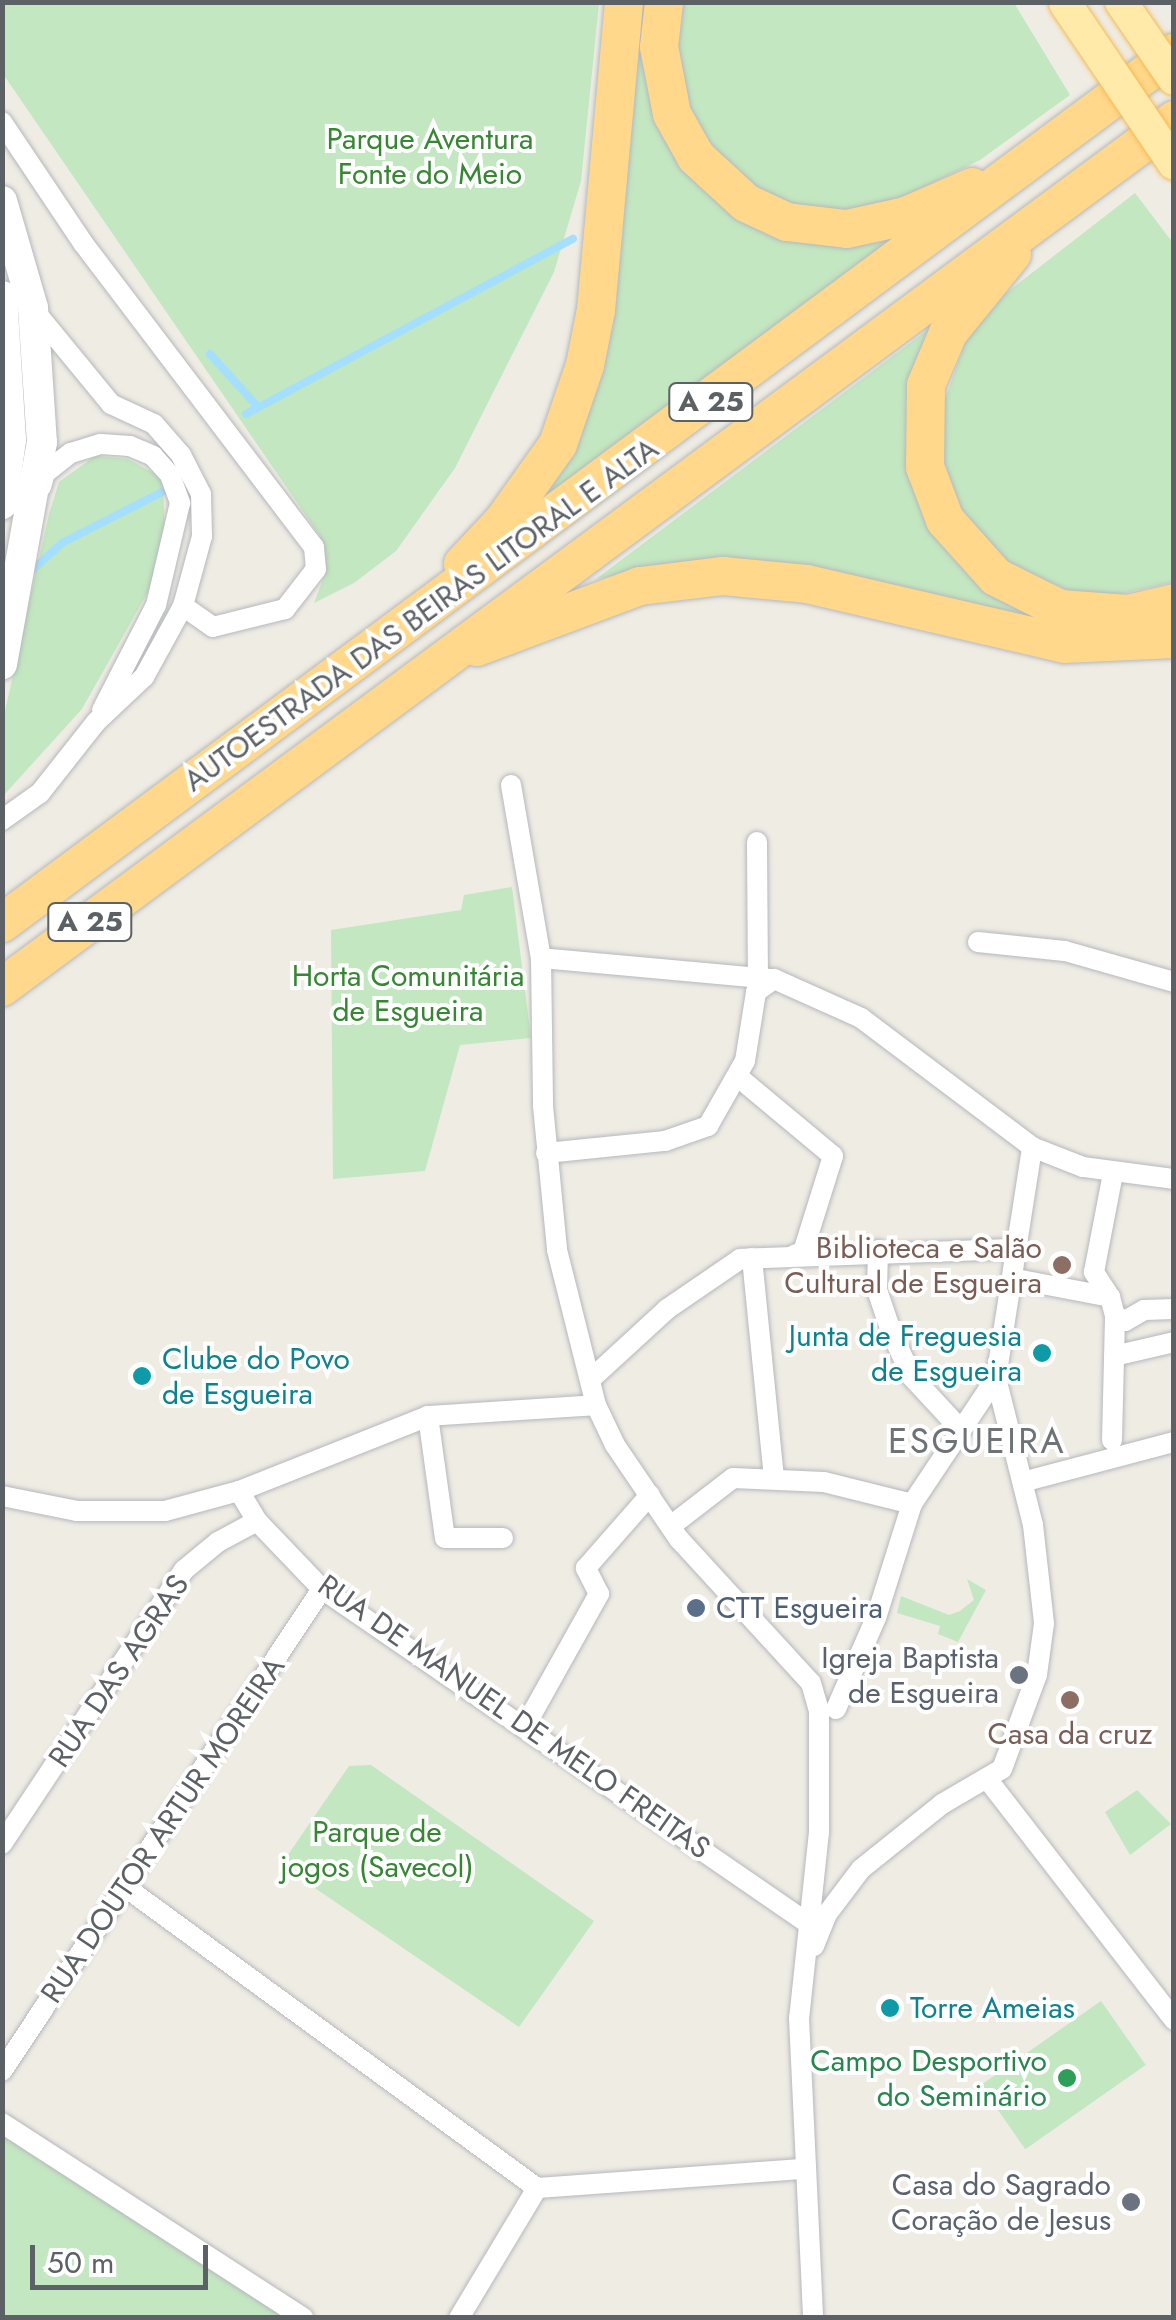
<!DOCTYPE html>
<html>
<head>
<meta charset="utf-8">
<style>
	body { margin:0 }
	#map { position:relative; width:1176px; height:2320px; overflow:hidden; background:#efece4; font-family:Jost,sans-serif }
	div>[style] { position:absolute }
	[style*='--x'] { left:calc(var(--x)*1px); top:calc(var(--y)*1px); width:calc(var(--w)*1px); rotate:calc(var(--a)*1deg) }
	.green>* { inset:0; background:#c3e7c0; transform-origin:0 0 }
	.stream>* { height:8px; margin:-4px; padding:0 4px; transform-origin:4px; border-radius:4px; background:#a4dfff }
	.roads { filter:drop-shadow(0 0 2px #b5b8bc) drop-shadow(0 0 2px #b5b8bc) }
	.street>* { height:20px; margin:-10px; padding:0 10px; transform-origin:10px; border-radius:10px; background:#fff }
	.secondary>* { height:30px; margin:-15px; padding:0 15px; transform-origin:15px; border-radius:15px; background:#fff }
	.highway>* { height:38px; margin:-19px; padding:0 19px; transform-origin:19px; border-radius:19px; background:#ffd88b }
	.bridges { filter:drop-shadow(0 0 2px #f5bb57) drop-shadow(0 0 2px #f5bb57) }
	.primary-bridge>* { height:32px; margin:-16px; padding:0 16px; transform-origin:16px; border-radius:16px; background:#ffeaa9 }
	.dots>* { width:28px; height:28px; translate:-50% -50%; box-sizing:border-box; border:5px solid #fff; border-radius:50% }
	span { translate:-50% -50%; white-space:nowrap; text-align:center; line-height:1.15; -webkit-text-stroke:8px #fff; paint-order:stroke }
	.shield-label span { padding:2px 8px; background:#fff; border:2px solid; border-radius:8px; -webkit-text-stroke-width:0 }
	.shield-label { font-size:28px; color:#5c6165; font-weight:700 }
	.park-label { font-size:30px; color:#368633 }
	.street-label { font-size:30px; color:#5c6165 }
	.education-label { font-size:30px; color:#785e54 }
	.right { translate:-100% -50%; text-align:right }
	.culture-label { font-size:30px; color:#0d838f }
	.left { translate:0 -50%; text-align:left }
	.service-label { font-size:30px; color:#4e5e75 }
	.worship-label { font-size:30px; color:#5b616d }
	.leisure-label { font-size:30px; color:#27864d }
	.quarter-label { font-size:35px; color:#6d7377; letter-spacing:2.5px }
	.frame { position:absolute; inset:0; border:5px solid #5c6165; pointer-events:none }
	.scale { position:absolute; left:30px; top:2245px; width:178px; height:45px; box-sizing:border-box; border:5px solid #5c6165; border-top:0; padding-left:12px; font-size:30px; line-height:35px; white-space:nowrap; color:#5c6165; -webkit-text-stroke:8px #fff; paint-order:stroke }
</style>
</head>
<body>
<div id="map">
	<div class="green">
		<i style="clip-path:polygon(2px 3px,599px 3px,581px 181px,554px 272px,455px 468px,396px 551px,354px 583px,314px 603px,325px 574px,320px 536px,3px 74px)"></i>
		<i style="clip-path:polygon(638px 3px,652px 3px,648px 87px,673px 155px,722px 204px,903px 234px,536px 504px,578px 430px)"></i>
		<i style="clip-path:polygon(684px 3px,1014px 3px,1070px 95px,980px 160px,885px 206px,832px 213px,771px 199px,727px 167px,690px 112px,674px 47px)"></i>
		<i style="clip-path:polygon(1135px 193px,1173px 243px,1173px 582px,1112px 596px,1073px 592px,1016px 569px,980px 539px,956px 500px,941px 450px,945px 399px,966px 340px,1006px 293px)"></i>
		<i style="clip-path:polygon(934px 325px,911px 390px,906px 459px,929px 523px,1087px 632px,824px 570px,722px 556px,596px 579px)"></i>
		<i style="clip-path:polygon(95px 456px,128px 459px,163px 478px,165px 545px,149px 590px,82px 709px,3px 796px,3px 720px,49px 514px,59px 482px)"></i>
		<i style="clip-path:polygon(512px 887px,531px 1038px,460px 1045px,425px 1171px,333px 1179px,331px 930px,461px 910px,464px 895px)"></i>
		<i style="clip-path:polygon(967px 1579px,986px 1590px,958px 1642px,938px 1634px,940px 1626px,897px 1613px,901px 1596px,949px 1615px,960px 1611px,974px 1600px)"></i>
		<i style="clip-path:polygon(371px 1765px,594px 1921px,519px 2027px,281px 1865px,349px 1766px)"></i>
		<i style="clip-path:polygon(1137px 1790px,1171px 1824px,1130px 1855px,1105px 1812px)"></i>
		<i style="left:1101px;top:2001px;width:78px;height:147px;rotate:55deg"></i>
		<i style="clip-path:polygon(3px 2135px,284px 2317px,3px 2317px)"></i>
	</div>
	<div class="stream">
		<i style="--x:210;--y:354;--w:70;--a:47.9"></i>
		<i style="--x:246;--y:414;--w:371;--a:-28.2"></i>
		<i style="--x:30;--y:572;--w:43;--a:-42.2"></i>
		<i style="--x:62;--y:543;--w:112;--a:-27"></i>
	</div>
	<div class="roads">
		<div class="street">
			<i style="--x:2;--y:122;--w:146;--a:56.2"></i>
			<i style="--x:83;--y:243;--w:382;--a:52.8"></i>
			<i style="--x:314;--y:547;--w:22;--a:85"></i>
			<i style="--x:316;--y:569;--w:51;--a:127.8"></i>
			<i style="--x:285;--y:609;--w:74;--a:166"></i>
			<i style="--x:213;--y:627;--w:37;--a:-145"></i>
			<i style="--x:41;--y:487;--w:15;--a:-74"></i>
			<i style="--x:45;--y:473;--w:33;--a:-38"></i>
			<i style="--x:71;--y:453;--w:31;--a:-17"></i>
			<i style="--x:101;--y:444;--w:29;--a:4"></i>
			<i style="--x:130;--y:446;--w:25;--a:23"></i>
			<i style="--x:153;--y:456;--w:25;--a:48"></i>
			<i style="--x:170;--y:475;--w:30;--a:70"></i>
			<i style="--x:180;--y:503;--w:105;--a:103.2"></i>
			<i style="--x:156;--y:605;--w:118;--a:117.2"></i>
			<i style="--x:511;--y:785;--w:176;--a:80.2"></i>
			<i style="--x:541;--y:958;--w:148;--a:89.2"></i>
			<i style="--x:543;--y:1106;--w:145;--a:84.4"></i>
			<i style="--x:557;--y:1250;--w:160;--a:75.9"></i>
			<i style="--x:596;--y:1405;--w:44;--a:64.6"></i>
			<i style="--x:615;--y:1445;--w:114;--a:55.8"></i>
			<i style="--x:679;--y:1539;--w:195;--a:47.5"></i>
			<i style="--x:811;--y:1683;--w:29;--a:74"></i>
			<i style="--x:819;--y:1711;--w:121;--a:90"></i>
			<i style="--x:819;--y:1832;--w:187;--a:96.1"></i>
			<i style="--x:799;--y:2018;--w:300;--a:87.3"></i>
			<i style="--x:2;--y:820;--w:47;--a:-35.4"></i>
			<i style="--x:40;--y:793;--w:90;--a:-51.7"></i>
			<i style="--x:96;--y:722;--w:66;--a:-43.2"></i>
			<i style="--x:144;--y:677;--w:81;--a:-61.2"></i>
			<i style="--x:183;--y:606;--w:73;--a:-74.8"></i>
			<i style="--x:202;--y:536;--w:42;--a:-91.4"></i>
			<i style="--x:201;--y:494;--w:44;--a:-117.1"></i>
			<i style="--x:181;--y:455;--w:41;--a:-131.1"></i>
			<i style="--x:154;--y:424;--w:47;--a:-155.1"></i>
			<i style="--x:111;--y:404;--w:117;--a:-129.4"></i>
			<i style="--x:757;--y:842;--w:137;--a:89.6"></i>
			<i style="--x:978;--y:942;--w:87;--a:5.9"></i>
			<i style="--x:1065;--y:951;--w:113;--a:15.9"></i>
			<i style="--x:541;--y:958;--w:234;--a:5.2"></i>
			<i style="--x:774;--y:979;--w:95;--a:24.1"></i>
			<i style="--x:861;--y:1018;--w:214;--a:37"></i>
			<i style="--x:1032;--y:1147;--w:55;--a:21.4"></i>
			<i style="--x:1083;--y:1167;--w:92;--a:7.5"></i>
			<i style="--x:737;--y:1076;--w:125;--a:39.8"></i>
			<i style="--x:833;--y:1156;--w:101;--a:107.4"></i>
			<i style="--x:803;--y:1252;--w:9;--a:162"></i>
			<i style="--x:546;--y:1153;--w:120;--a:-5.8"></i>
			<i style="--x:665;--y:1141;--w:46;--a:-19.2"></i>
			<i style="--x:708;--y:1126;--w:75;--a:-60.4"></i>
			<i style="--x:745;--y:1061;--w:70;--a:-80.9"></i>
			<i style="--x:756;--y:992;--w:22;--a:-36"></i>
			<i style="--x:878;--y:1250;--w:40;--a:91.4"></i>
			<i style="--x:877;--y:1290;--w:46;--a:71.2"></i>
			<i style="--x:892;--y:1334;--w:47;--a:65.1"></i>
			<i style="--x:912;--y:1377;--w:72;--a:47.2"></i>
			<i style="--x:752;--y:1258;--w:221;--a:84.3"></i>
			<i style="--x:1016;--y:1279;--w:96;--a:10.8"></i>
			<i style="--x:1110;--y:1297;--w:20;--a:75"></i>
			<i style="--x:1115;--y:1316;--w:11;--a:27"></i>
			<i style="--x:1125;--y:1321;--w:22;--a:-30"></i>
			<i style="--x:1144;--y:1310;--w:30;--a:-2"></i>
			<i style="--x:1110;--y:1297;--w:30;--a:-123"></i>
			<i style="--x:1094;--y:1272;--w:101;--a:-79.1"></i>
			<i style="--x:1114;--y:1356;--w:62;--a:-13.1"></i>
			<i style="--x:591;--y:1379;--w:103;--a:-42.6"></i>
			<i style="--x:667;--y:1309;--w:88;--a:-34.4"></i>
			<i style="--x:740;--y:1259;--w:275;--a:-2.1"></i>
			<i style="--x:428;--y:1416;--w:123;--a:82.1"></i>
			<i style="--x:445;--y:1538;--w:58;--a:0"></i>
			<i style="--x:1112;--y:1440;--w:124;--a:-88.6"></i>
			<i style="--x:1026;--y:1481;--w:153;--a:-14.8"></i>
			<i style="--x:239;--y:1491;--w:35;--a:59"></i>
			<i style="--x:257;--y:1521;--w:94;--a:46.3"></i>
			<i style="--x:322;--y:1589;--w:591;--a:34.52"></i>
			<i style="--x:2;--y:1496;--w:76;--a:11.3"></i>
			<i style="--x:77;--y:1511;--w:88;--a:0"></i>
			<i style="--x:165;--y:1511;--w:77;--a:-15.1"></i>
			<i style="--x:239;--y:1491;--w:203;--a:-21.6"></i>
			<i style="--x:428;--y:1416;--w:168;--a:-3.7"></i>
			<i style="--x:672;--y:1525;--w:77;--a:-37.6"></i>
			<i style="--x:733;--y:1478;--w:91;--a:2.5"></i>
			<i style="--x:824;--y:1482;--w:91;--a:14"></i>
			<i style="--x:836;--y:1709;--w:99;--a:-66.3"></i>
			<i style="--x:876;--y:1618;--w:120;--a:-72.5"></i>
			<i style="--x:912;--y:1504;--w:151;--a:-56.3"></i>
			<i style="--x:524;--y:1728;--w:154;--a:-60.8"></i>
			<i style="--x:599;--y:1594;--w:29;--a:-117"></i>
			<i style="--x:586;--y:1568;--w:97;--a:-48.8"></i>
			<i style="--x:988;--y:1780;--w:304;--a:52.2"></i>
			<i style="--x:2;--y:1844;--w:329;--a:-56.4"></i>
			<i style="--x:184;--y:1570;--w:44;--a:-39.5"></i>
			<i style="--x:218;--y:1542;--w:44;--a:-28.3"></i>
			<i style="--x:128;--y:1889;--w:507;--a:36.17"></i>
			<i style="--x:814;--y:1946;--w:35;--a:-68"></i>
			<i style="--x:827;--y:1914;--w:56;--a:-52.9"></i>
			<i style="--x:861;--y:1869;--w:104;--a:-38.7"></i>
			<i style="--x:942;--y:1804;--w:69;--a:-30.3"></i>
			<i style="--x:1002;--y:1769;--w:100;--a:-69.6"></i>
			<i style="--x:1037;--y:1675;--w:52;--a:-82.3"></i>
			<i style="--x:1044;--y:1623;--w:99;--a:-96.4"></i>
			<i style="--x:1033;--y:1525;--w:152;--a:-104.1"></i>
			<i style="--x:996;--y:1378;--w:234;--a:-81.1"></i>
			<i style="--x:2;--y:2071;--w:579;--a:-56.42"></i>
			<i style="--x:2;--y:2123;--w:359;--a:32.9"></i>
			<i style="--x:537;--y:2188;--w:269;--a:-4.1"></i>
			<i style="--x:459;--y:2318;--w:152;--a:-59"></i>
		</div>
		<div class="secondary">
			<i style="--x:2;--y:201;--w:111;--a:73.8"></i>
			<i style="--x:33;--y:308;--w:134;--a:86.2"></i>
			<i style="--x:42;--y:442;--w:226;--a:100.2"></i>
			<i style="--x:2;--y:296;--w:144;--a:86.4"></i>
			<i style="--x:11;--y:440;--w:65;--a:98"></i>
		</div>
		<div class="highway">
			<i style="--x:664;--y:2;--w:45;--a:96.3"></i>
			<i style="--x:659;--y:47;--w:68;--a:79"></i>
			<i style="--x:672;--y:114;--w:49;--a:60.8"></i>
			<i style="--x:696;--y:157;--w:68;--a:42.6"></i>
			<i style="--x:746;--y:203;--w:45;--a:24.9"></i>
			<i style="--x:787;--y:222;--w:60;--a:6.7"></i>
			<i style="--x:847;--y:229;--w:60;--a:-12.4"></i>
			<i style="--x:906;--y:216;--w:72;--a:-23.7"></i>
			<i style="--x:1012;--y:254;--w:102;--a:129"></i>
			<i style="--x:948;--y:333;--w:56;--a:112.9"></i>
			<i style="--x:926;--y:385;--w:82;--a:90.7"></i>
			<i style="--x:925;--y:467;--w:57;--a:69.3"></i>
			<i style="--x:945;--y:520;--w:76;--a:48.2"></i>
			<i style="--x:996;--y:577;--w:72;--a:26.6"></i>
			<i style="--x:1060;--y:609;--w:68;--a:4.2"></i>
			<i style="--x:1128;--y:614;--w:47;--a:-13.4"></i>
			<i style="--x:463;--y:564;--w:60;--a:-47"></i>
			<i style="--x:504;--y:520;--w:93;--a:-54.6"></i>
			<i style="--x:558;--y:444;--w:83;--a:-71.1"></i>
			<i style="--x:585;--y:365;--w:56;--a:-78.7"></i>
			<i style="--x:596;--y:310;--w:309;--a:-84.8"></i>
			<i style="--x:477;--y:647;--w:174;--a:-20.5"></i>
			<i style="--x:640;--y:586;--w:84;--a:-6.9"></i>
			<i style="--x:723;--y:576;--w:84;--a:5.4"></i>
			<i style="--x:807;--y:584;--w:264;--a:13.1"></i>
			<i style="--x:1064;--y:644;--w:110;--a:-2.6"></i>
			<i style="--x:2;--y:923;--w:1460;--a:-36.59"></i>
			<i style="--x:2;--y:987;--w:1458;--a:-36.49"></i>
		</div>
	</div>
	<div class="bridges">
		<div class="primary-bridge">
			<i style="--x:1121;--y:2;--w:93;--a:55.5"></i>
			<i style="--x:1065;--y:3;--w:194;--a:55.9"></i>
		</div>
	</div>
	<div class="dots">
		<i style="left:1062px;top:1265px;background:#8d6e63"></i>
		<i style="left:1042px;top:1353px;background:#0f9aa8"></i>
		<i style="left:142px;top:1376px;background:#0f9aa8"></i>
		<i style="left:696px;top:1608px;background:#5c6f8a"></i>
		<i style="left:1019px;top:1675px;background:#6b7280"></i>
		<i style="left:1070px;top:1700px;background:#8d6e63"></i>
		<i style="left:890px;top:2008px;background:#0f9aa8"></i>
		<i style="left:1067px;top:2078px;background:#2e9e5b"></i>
		<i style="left:1131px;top:2202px;background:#6b7280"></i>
	</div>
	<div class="shield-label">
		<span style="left:711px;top:402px">A 25</span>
		<span style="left:90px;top:922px">A 25</span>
	</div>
	<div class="park-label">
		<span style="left:430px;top:156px">Parque Aventura<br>Fonte do Meio</span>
		<span style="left:408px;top:993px">Horta Comunitária<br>de Esgueira</span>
		<span style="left:377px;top:1849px">Parque de<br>jogos (Savecol)</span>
	</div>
	<div class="street-label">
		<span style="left:421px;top:615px;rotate:-36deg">AUTOESTRADA DAS BEIRAS LITORAL E ALTA</span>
		<span style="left:119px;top:1671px;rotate:-56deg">RUA DAS AGRAS</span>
		<span style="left:514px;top:1717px;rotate:35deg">RUA DE MANUEL DE MELO FREITAS</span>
		<span style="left:163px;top:1830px;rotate:-56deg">RUA DOUTOR ARTUR MOREIRA</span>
	</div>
	<div class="education-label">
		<span class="right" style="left:1042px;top:1265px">Biblioteca e Salão<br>Cultural de Esgueira</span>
		<span style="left:1070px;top:1734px">Casa da cruz</span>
	</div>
	<div class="culture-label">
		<span class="right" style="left:1022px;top:1353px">Junta de Freguesia<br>de Esgueira</span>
		<span class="left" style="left:162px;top:1376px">Clube do Povo<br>de Esgueira</span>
		<span class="left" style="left:910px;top:2008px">Torre Ameias</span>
	</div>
	<div class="service-label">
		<span class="left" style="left:716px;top:1608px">CTT Esgueira</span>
	</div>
	<div class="worship-label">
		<span class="right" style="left:999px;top:1675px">Igreja Baptista<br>de Esgueira</span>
		<span class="right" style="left:1111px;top:2202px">Casa do Sagrado<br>Coração de Jesus</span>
	</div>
	<div class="leisure-label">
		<span class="right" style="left:1047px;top:2078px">Campo Desportivo<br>do Seminário</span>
	</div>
	<div class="quarter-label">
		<span style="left:977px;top:1441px">ESGUEIRA</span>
	</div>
	<div class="frame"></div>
	<div class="scale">50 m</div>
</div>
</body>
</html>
